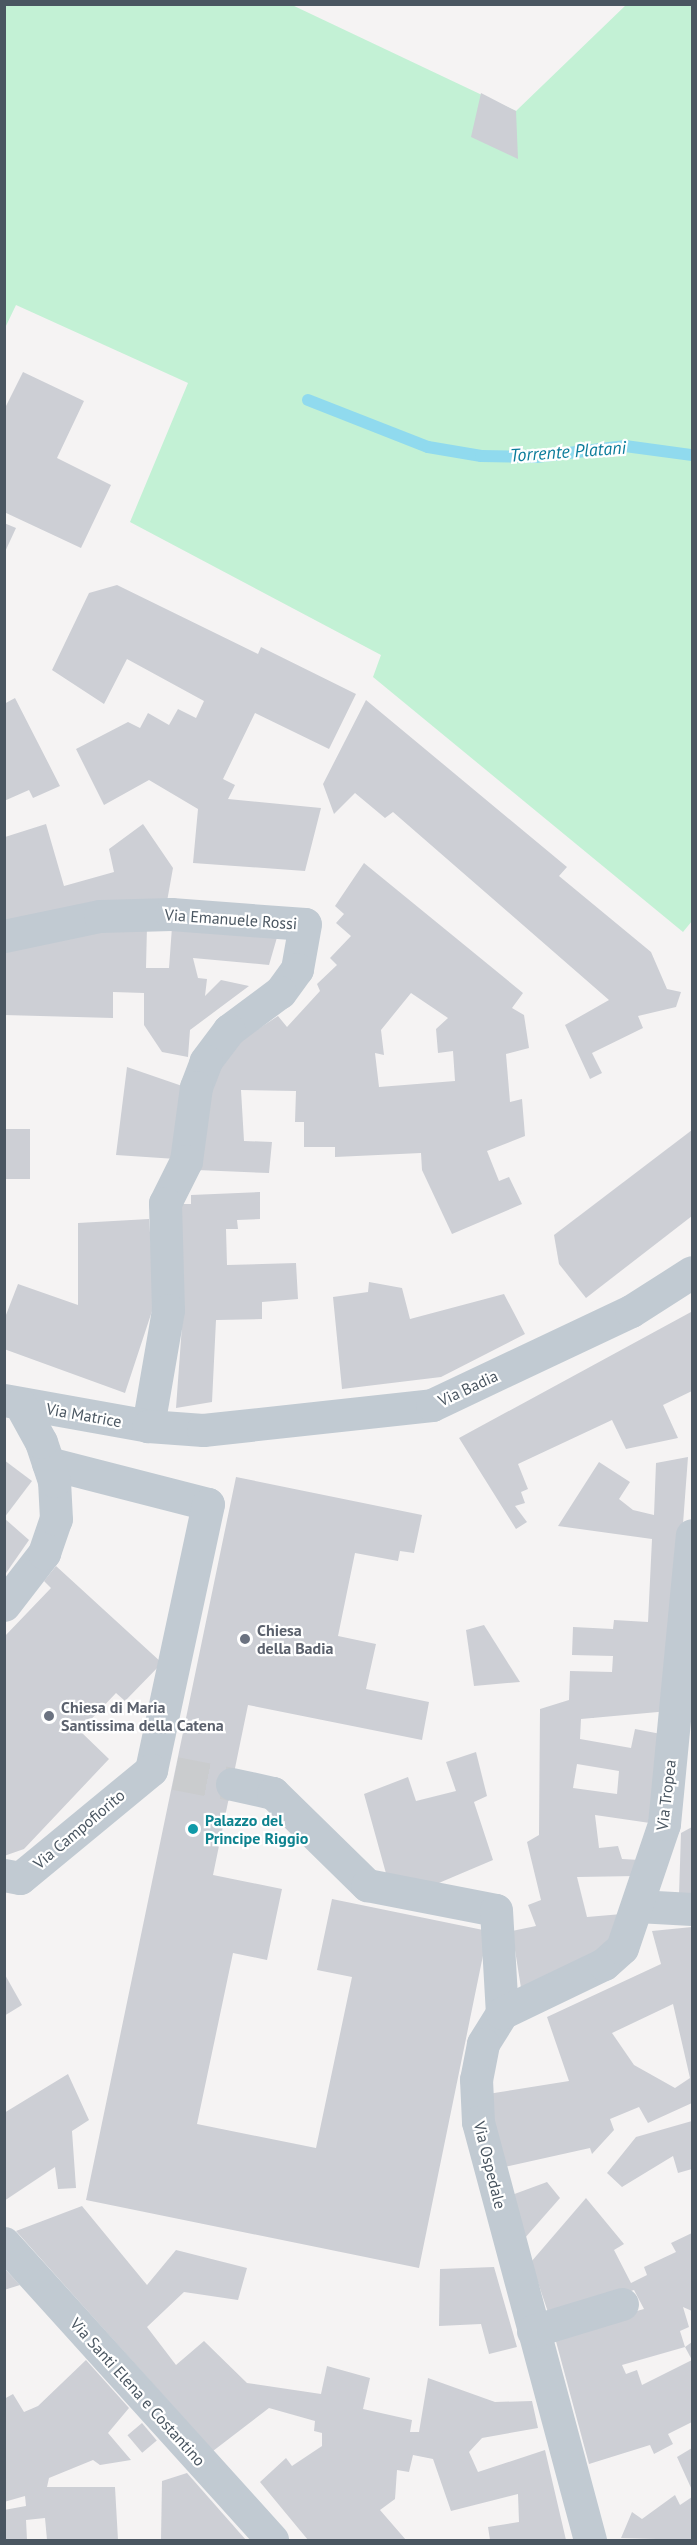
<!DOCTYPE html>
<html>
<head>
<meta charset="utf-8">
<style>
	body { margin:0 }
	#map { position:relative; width:697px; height:2545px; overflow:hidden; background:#f5f3f3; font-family:"PT Sans",sans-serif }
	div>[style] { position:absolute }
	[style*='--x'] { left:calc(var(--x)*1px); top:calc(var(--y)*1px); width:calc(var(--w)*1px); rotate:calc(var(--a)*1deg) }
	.green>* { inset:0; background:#c3f1d5 }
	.stream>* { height:12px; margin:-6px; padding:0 6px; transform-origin:6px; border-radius:6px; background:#90daee }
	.building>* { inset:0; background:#cdcfd5; transform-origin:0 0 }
	.street-tunnel>* { height:33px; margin-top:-16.5px; transform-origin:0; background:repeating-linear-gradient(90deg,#caccce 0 33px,transparent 0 49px) }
	.street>* { height:33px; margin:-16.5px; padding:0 16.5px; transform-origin:16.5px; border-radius:16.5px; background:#c1cad2 }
	.dots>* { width:16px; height:16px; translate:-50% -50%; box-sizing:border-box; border:3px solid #fff; border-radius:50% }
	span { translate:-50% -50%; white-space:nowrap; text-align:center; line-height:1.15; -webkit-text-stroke:4.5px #fff; paint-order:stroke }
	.street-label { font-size:16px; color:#4a5661 }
	.worship-label { font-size:16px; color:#5b616d; font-weight:700 }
	.left { translate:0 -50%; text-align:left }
	.culture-label { font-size:16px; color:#0d838f; font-weight:700 }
	.water-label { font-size:18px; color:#0c7c9b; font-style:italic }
	.frame { position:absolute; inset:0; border:6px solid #4a5661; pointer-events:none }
</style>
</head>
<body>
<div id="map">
	<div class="green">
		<i style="clip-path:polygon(5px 5px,292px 5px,516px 111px,626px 5px,692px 5px,692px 921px,683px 932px,373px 677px,381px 655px,130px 522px,188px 383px,16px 305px,5px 328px)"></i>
	</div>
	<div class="stream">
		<i style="--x:308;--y:400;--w:129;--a:21.4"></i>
		<i style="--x:428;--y:447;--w:54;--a:9.6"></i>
		<i style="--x:481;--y:456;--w:55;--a:1"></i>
		<i style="--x:536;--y:457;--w:90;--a:-7"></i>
		<i style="--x:625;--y:446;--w:68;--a:7.7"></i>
	</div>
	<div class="building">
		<i style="clip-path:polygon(481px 93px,516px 111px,518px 159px,471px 137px)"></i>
		<i style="clip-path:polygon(23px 372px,84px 401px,57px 458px,111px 485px,81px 548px,4px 512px,4px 410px)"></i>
		<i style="clip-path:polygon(4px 523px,16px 528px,4px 554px)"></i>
		<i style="clip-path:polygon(117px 585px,258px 654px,261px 647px,356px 694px,329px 749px,255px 713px,223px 779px,235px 785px,228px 799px,321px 808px,305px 871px,193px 863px,198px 809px,149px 780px,104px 805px,76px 749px,128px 722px,140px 728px,148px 713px,169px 725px,178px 709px,196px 718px,204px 701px,127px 659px,104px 704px,52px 670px,89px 593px)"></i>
		<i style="clip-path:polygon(15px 698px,60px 786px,33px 798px,29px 790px,4px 801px,4px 704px)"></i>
		<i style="clip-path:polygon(366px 700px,567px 867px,559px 876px,651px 952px,667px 989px,681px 992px,676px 1007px,638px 1016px,643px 1028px,592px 1053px,602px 1073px,590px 1079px,565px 1025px,609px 1000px,393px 812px,385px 818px,355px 793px,334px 814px,323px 784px)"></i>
		<i style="clip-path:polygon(46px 824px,64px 886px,114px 872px,109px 849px,143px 824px,173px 868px,166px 907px,5px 924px,5px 837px)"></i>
		<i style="clip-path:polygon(evenodd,364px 863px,523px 993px,512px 1008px,524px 1015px,529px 1048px,506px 1054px,510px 1102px,522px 1099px,525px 1136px,487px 1151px,499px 1181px,509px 1177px,522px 1204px,452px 1234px,422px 1170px,421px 1153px,335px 1157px,335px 1147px,304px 1147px,304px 1122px,295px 1122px,296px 1091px,241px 1090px,244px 1141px,272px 1142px,269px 1173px,197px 1170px,206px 1090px,235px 1044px,278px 1016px,287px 1027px,320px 991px,317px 984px,337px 965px,330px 958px,351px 936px,336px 923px,344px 914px,335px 906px,364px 863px,411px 993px,448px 1018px,436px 1029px,438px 1053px,453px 1051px,455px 1081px,379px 1087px,375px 1053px,384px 1055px,381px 1030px,411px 993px)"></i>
		<i style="clip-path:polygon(99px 925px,147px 926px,146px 968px,169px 968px,172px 927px,278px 934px,269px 965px,193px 958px,198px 978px,207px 979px,205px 996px,221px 980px,249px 986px,190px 1030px,188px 1057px,162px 1052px,144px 1025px,144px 993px,113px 992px,113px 1018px,4px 1015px,4px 950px)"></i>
		<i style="clip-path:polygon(127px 1067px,188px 1088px,176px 1159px,116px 1155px)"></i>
		<i style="left:4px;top:1129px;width:26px;height:50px"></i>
		<i style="clip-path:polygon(692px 1130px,692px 1216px,586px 1298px,559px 1264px,554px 1235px)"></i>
		<i style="clip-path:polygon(260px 1192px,260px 1219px,237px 1220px,238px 1229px,226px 1229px,227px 1265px,296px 1263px,298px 1299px,262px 1302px,262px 1319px,216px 1320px,212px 1402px,176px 1408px,184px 1298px,181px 1204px,191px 1204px,191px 1195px)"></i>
		<i style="clip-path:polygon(149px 1219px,155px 1302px,125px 1393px,4px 1349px,4px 1320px,18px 1284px,78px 1305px,78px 1223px)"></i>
		<i style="clip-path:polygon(369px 1282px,402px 1288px,410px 1319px,504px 1294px,525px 1334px,441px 1377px,342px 1389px,333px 1297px,368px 1292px)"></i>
		<i style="clip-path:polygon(691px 1312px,692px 1391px,663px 1405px,678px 1438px,626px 1449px,612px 1420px,518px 1464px,528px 1489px,521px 1492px,525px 1503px,515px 1506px,527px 1522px,516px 1529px,459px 1438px)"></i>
		<i style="clip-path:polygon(evenodd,688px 1457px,669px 1711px,581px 1719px,580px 1739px,631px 1748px,635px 1729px,666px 1735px,650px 1823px,595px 1815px,599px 1848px,618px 1846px,622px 1859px,640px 1860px,636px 1876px,577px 1877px,587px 1917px,622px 1914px,610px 1947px,521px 1988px,512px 1931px,536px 1926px,528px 1905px,541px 1900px,527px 1842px,539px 1835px,540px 1709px,569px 1700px,570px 1671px,612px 1672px,613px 1656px,572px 1655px,573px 1627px,613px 1629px,614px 1620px,648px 1622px,652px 1539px,558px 1526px,599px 1462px,630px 1482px,619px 1499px,633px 1510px,654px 1515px,656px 1463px,688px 1457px,577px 1764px,619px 1771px,617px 1794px,573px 1788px,577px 1764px)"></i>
		<i style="clip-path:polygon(4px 1460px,32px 1481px,4px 1518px)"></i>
		<i style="clip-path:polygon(236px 1477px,422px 1515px,414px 1553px,400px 1551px,398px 1561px,355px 1553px,338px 1636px,376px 1644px,366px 1689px,429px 1702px,422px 1740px,248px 1705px,213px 1875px,282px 1889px,267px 1960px,233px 1953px,197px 2124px,316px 2148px,352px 1977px,317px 1970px,332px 1899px,488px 1931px,419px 2268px,86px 2200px)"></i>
		<i style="clip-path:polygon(4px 1518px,29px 1540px,4px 1576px)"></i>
		<i style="clip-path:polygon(56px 1566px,162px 1663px,125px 1701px,116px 1693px,80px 1731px,109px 1759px,24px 1849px,4px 1856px,4px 1637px,51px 1588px,44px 1581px)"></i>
		<i style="clip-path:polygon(484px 1625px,520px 1682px,474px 1686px,466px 1630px)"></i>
		<i style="clip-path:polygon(476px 1752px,487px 1796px,474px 1802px,493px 1860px,427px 1888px,387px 1877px,364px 1794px,408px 1777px,416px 1801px,456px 1791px,446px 1762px)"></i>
		<i style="clip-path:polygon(692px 1827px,692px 1895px,679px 1895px,681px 1833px)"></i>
		<i style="clip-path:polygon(evenodd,692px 1927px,692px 2103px,648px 2123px,639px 2107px,610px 2119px,614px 2130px,592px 2154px,590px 2148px,500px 2168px,488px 2094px,569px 2081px,547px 2017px,661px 1964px,652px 1931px,692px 1927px,673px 2004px,690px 2078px,675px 2088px,634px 2065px,612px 2033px,673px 2004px)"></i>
		<i style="clip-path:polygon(4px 1973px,22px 2005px,4px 2016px)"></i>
		<i style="clip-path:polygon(68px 2074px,89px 2120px,72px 2131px,76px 2188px,58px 2189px,55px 2167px,4px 2201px,4px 2113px)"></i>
		<i style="clip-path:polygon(692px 2121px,692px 2169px,678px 2173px,673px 2156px,622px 2187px,607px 2173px,636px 2137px)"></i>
		<i style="clip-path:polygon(547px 2182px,560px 2198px,524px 2239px,509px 2196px)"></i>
		<i style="clip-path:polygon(586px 2198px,624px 2244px,614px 2250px,631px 2283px,647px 2275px,644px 2267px,676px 2252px,671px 2243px,692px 2233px,692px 2311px,683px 2307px,689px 2327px,680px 2331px,685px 2347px,622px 2365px,626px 2374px,637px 2370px,642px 2385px,692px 2360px,685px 2347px,692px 2342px,692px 2422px,668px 2434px,673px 2444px,654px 2454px,650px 2445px,589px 2464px,554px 2334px,644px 2309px,634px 2290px,550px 2318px,531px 2262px)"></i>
		<i style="clip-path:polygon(82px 2206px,147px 2285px,176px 2250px,247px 2268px,238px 2300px,184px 2292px,147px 2327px,176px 2365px,204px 2341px,247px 2383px,321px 2394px,327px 2366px,370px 2378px,363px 2409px,412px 2420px,410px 2432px,419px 2432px,428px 2378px,495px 2402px,532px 2401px,538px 2428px,482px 2438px,469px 2452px,478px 2472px,545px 2450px,566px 2540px,490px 2540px,488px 2527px,519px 2522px,518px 2494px,451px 2511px,433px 2459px,413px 2455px,409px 2472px,397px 2470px,395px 2499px,380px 2510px,406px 2540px,308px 2540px,260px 2482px,286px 2458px,292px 2466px,322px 2446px,322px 2433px,314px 2431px,315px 2421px,269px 2408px,213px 2451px,16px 2231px)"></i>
		<i style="clip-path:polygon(494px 2267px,517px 2347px,489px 2354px,481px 2324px,439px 2326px,440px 2269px)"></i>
		<i style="clip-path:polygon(4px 2268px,20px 2285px,4px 2290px)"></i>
		<i style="clip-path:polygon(86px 2360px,129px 2408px,108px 2433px,131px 2460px,100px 2465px,93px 2460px,49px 2478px,47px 2487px,115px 2487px,118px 2540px,47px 2540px,45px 2518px,26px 2520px,27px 2540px,4px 2540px,4px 2510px,26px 2506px,25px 2496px,4px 2502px,4px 2399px,13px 2394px,24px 2412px,38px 2406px)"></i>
		<i style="left:142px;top:2423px;width:23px;height:19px;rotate:50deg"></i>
		<i style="clip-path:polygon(692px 2448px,692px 2490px,677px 2457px)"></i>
		<i style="clip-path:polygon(187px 2473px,246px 2540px,161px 2540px,162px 2481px)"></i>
		<i style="clip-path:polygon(675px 2495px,680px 2505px,692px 2497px,692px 2540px,621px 2538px,632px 2512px,642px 2519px)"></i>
	</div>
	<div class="street-tunnel">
		<i style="--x:175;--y:1773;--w:58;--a:10.9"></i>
	</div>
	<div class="street">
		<i style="--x:4;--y:936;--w:98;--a:-11.8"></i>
		<i style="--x:100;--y:916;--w:71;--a:-1.6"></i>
		<i style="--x:171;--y:914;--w:134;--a:4.3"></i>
		<i style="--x:305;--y:924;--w:46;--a:100.1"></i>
		<i style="--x:297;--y:969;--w:29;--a:126"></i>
		<i style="--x:280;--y:992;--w:64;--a:143.3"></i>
		<i style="--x:229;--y:1030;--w:39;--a:127"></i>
		<i style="--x:206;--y:1061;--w:28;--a:111"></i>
		<i style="--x:196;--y:1087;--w:75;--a:97.7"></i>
		<i style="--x:186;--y:1161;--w:47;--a:116.6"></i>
		<i style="--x:165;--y:1203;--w:107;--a:88.4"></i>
		<i style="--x:168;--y:1310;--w:118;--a:99.8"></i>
		<i style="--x:4;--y:1400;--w:146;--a:10.2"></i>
		<i style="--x:148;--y:1426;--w:55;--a:4.2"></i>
		<i style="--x:203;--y:1430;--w:230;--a:-6.2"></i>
		<i style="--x:432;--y:1405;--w:220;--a:-25.3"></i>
		<i style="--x:631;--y:1311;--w:72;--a:-32.6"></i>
		<i style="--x:48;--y:1463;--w:165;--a:14.4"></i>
		<i style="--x:208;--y:1504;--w:272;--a:102.1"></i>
		<i style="--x:4;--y:1605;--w:66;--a:-52.4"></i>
		<i style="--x:44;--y:1553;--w:36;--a:-71"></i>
		<i style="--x:56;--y:1519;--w:38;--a:-93"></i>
		<i style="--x:54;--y:1481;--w:41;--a:-108.4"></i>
		<i style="--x:41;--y:1442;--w:43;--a:-118.9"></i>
		<i style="--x:232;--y:1784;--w:42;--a:12.4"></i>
		<i style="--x:273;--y:1793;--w:132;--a:44.4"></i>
		<i style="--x:367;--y:1885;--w:131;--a:11"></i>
		<i style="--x:496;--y:1910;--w:103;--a:86.7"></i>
		<i style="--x:502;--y:2013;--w:36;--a:122"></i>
		<i style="--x:483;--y:2044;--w:36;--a:101"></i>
		<i style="--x:476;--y:2079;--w:43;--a:87.3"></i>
		<i style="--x:478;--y:2122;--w:433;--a:75"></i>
		<i style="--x:4;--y:1875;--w:16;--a:11"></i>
		<i style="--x:20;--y:1878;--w:170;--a:-39.5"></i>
		<i style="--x:637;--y:1906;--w:55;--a:3.1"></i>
		<i style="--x:502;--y:2013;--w:113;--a:-25.7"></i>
		<i style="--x:604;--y:1964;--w:24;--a:-42"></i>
		<i style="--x:622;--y:1948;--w:131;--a:-71.3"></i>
		<i style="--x:664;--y:1824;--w:290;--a:-84.5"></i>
		<i style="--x:4;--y:2243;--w:400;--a:47.9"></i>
		<i style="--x:533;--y:2331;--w:93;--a:-16.9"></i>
	</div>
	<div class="dots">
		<i style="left:245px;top:1639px;background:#6b7280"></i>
		<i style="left:49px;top:1716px;background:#6b7280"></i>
		<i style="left:193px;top:1829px;background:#0f9aa8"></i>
	</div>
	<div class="street-label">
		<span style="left:231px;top:919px;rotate:4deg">Via Emanuele Rossi</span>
		<span style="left:468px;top:1388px;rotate:-25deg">Via Badia</span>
		<span style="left:84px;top:1415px;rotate:10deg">Via Matrice</span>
		<span style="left:666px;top:1795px;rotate:-83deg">Via Tropea</span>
		<span style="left:79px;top:1829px;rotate:-40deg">Via Campofiorito</span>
		<span style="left:490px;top:2165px;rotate:76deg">Via Ospedale</span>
		<span style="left:138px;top:2392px;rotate:48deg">Via Santi Elena e Costantino</span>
	</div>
	<div class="worship-label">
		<span class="left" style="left:257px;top:1639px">Chiesa<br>della Badia</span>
		<span class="left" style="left:61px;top:1716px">Chiesa di Maria<br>Santissima della Catena</span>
	</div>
	<div class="culture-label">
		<span class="left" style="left:205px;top:1829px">Palazzo del<br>Principe Riggio</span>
	</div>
	<div class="water-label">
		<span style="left:568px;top:452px;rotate:-4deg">Torrente Platani</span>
	</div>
	<div class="frame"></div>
</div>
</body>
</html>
